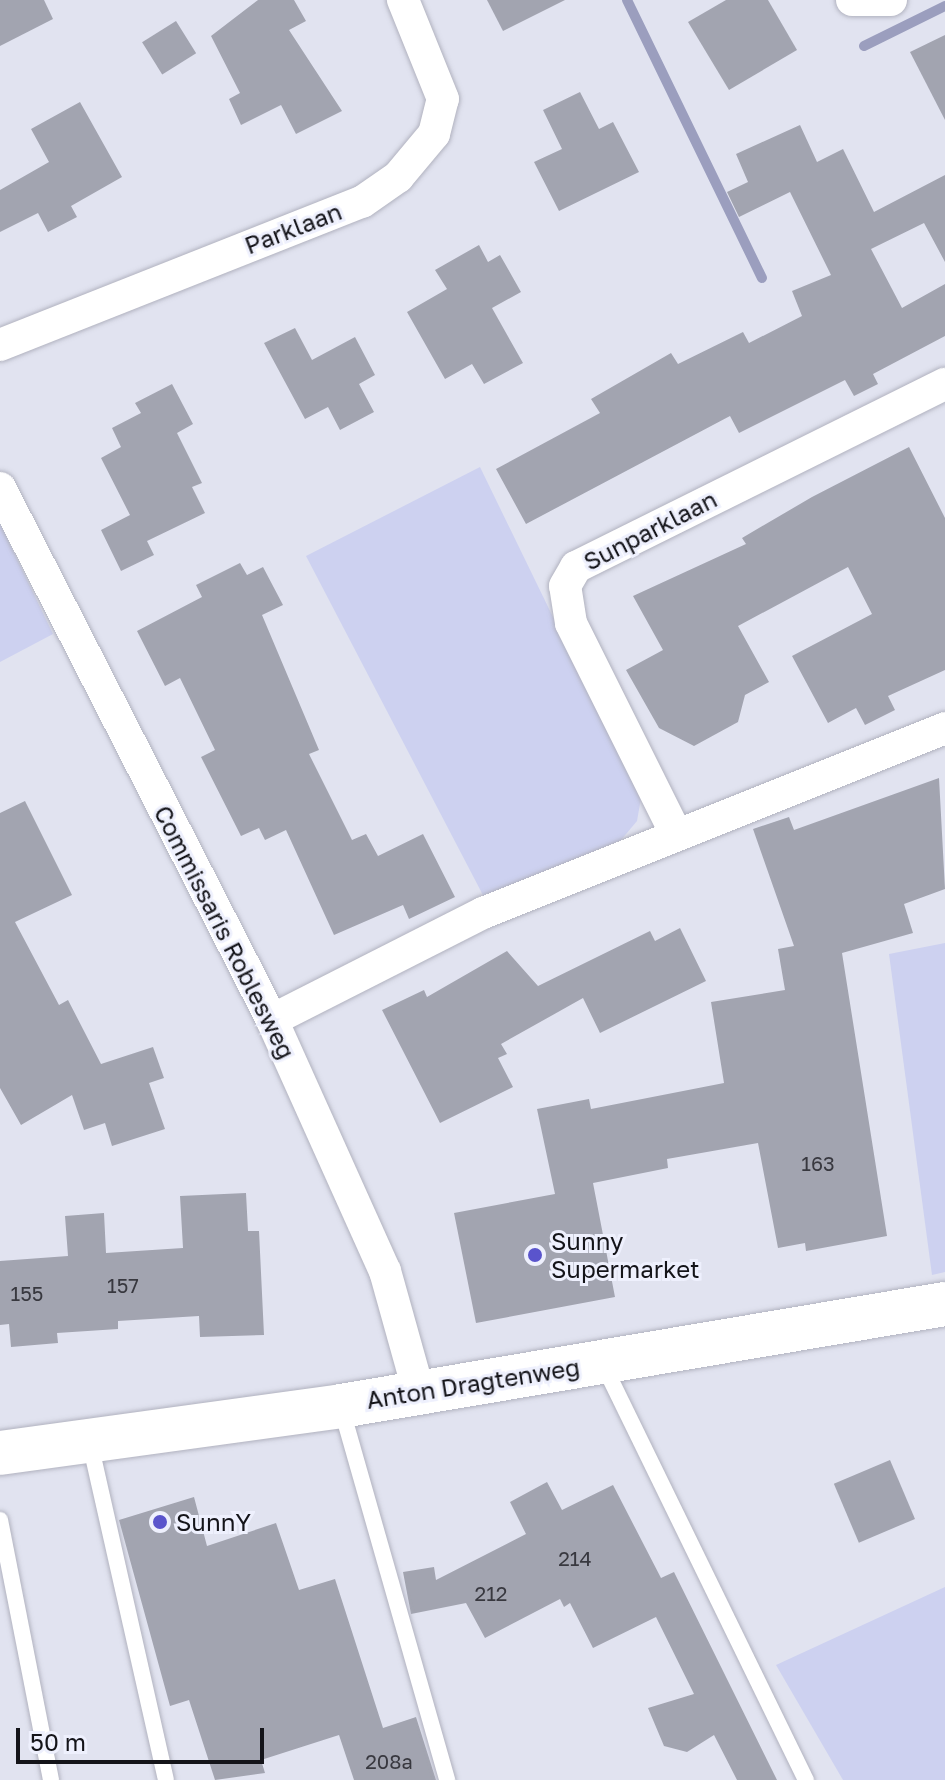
<!DOCTYPE html>
<html>
<head>
<meta charset="utf-8">
<style>
	body { margin:0 }
	#map { position:relative; width:945px; height:1780px; overflow:hidden; background:#e1e3f0; font-family:"Golos Text",sans-serif }
	div>[style] { position:absolute }
	[style*='--x'] { left:calc(var(--x)*1px); top:calc(var(--y)*1px); width:calc(var(--w)*1px); rotate:calc(var(--a)*1deg) }
	.green>* { inset:0; background:#cdd1f0 }
	.stream>* { height:10px; margin:-5px; padding:0 5px; transform-origin:5px; border-radius:5px; background:#9b9ebe }
	.building>* { inset:0; background:#a2a4b0; transform-origin:0 0 }
	.roads { filter:drop-shadow(0 0 2px #b1b2bf) drop-shadow(0 0 2px #b1b2bf) }
	.service>* { height:16px; margin:-8px; padding:0 8px; transform-origin:8px; border-radius:8px; background:#fff }
	.minor>* { height:32px; margin:-16px; padding:0 16px; transform-origin:16px; border-radius:16px; background:#fff }
	.secondary>* { height:44px; margin:-22px; padding:0 22px; transform-origin:22px; border-radius:22px; background:#fff }
	.dots>* { width:22px; height:22px; translate:-50% -50%; box-sizing:border-box; border:4px solid #eef0fd; border-radius:50% }
	span { translate:-50% -50%; white-space:nowrap; text-align:center; line-height:1.15; -webkit-text-stroke:6px #eef0fd; paint-order:stroke }
	.number-label { font-size:20px; color:#38383f }
	.number-label span { -webkit-text-stroke-width:0 }
	.street-label { font-size:24px; color:#141419 }
	.poi-label { font-size:24px; color:#141419 }
	.left { translate:0 -50%; text-align:left }
	.scale { position:absolute; left:16px; top:1728px; width:248px; height:36px; box-sizing:border-box; border:4px solid #141419; border-top:0; padding-left:10px; font-size:24px; line-height:28px; white-space:nowrap; color:#141419; -webkit-text-stroke:6px #eef0fd; paint-order:stroke }
</style>
</head>
<body>
<div id="map">
	<div class="green">
		<i style="clip-path:polygon(480px 467px,641px 798px,637px 821px,621px 840px,485px 899px,306px 556px)"></i>
		<i style="clip-path:polygon(0 524px,53px 634px,0 662px)"></i>
		<i style="clip-path:polygon(945px 943px,945px 1272px,932px 1275px,889px 954px)"></i>
		<i style="clip-path:polygon(945px 1587px,945px 1780px,843px 1780px,776px 1665px)"></i>
	</div>
	<div class="stream">
		<i style="--x:627;--y:0;--w:309;--a:64.1"></i>
		<i style="--x:864;--y:46;--w:90;--a:-26.3"></i>
	</div>
	<div class="building">
		<i style="clip-path:polygon(0 0,44px 0,53px 19px,0 46px)"></i>
		<i style="clip-path:polygon(258px 0,294px 0,306px 21px,289px 30px,342px 111px,296px 134px,281px 105px,241px 125px,229px 99px,240px 93px,211px 36px)"></i>
		<i style="clip-path:polygon(487px 0,565px 0,503px 31px)"></i>
		<i style="clip-path:polygon(726px 0,768px 0,797px 50px,729px 90px,688px 22px)"></i>
		<i style="left:176px;top:21px;width:38px;height:40px;rotate:58deg"></i>
		<i style="clip-path:polygon(945px 35px,945px 120px,910px 52px)"></i>
		<i style="clip-path:polygon(580px 92px,599px 129px,613px 122px,639px 172px,559px 211px,534px 162px,562px 149px,543px 110px)"></i>
		<i style="clip-path:polygon(80px 102px,122px 177px,71px 206px,77px 217px,48px 232px,38px 213px,0 232px,0 190px,49px 162px,31px 129px)"></i>
		<i style="clip-path:polygon(800px 125px,817px 162px,843px 149px,874px 212px,945px 175px,945px 262px,924px 223px,871px 249px,902px 308px,945px 284px,945px 336px,873px 374px,878px 384px,854px 396px,845px 380px,739px 433px,730px 416px,526px 524px,496px 469px,600px 413px,591px 399px,671px 353px,678px 364px,743px 332px,749px 343px,802px 316px,792px 291px,831px 275px,790px 192px,739px 217px,727px 192px,748px 182px,736px 154px)"></i>
		<i style="clip-path:polygon(479px 245px,488px 262px,500px 255px,521px 292px,492px 308px,523px 363px,484px 384px,472px 364px,445px 379px,407px 312px,447px 289px,435px 270px)"></i>
		<i style="clip-path:polygon(295px 328px,312px 360px,355px 337px,375px 375px,359px 384px,374px 412px,340px 430px,328px 407px,305px 419px,264px 343px)"></i>
		<i style="clip-path:polygon(172px 384px,193px 424px,177px 433px,202px 483px,192px 487px,205px 513px,147px 541px,154px 555px,121px 571px,101px 530px,130px 515px,101px 458px,121px 447px,112px 428px,141px 413px,135px 403px)"></i>
		<i style="clip-path:polygon(909px 447px,945px 518px,945px 670px,888px 696px,895px 710px,865px 725px,856px 708px,828px 723px,792px 656px,872px 614px,848px 567px,738px 626px,769px 682px,745px 695px,738px 722px,694px 746px,659px 728px,626px 670px,663px 650px,633px 596px,746px 544px,742px 538px,812px 497px)"></i>
		<i style="clip-path:polygon(240px 563px,247px 575px,263px 567px,283px 605px,262px 615px,319px 750px,309px 754px,352px 840px,366px 834px,378px 856px,423px 834px,455px 897px,409px 919px,403px 905px,334px 935px,286px 830px,265px 840px,259px 828px,241px 836px,201px 757px,215px 750px,180px 678px,165px 686px,137px 631px,202px 597px,196px 585px)"></i>
		<i style="clip-path:polygon(939px 778px,945px 889px,904px 904px,913px 933px,842px 953px,887px 1236px,806px 1251px,805px 1243px,778px 1248px,758px 1143px,667px 1159px,668px 1168px,593px 1183px,615px 1297px,476px 1323px,454px 1213px,555px 1194px,537px 1109px,589px 1099px,591px 1109px,724px 1083px,711px 1002px,785px 990px,778px 949px,794px 946px,753px 829px,789px 817px,794px 830px)"></i>
		<i style="clip-path:polygon(25px 801px,72px 895px,15px 922px,59px 1005px,68px 1000px,101px 1064px,153px 1047px,164px 1078px,149px 1083px,165px 1129px,112px 1146px,105px 1123px,84px 1130px,72px 1095px,21px 1125px,0 1088px,0 813px)"></i>
		<i style="clip-path:polygon(680px 928px,706px 981px,600px 1033px,583px 998px,501px 1044px,507px 1054px,498px 1058px,513px 1087px,440px 1123px,382px 1010px,424px 990px,427px 997px,507px 951px,538px 986px,650px 931px,655px 941px)"></i>
		<i style="clip-path:polygon(246px 1193px,248px 1231px,259px 1231px,264px 1335px,200px 1337px,199px 1316px,118px 1321px,118px 1329px,57px 1333px,58px 1343px,11px 1347px,9px 1324px,0 1325px,0 1261px,68px 1256px,65px 1216px,104px 1213px,106px 1253px,183px 1248px,180px 1196px)"></i>
		<i style="left:890px;top:1460px;width:64px;height:61px;rotate:67deg"></i>
		<i style="clip-path:polygon(547px 1482px,562px 1510px,613px 1485px,661px 1578px,674px 1572px,777px 1780px,737px 1780px,714px 1735px,687px 1752px,664px 1746px,648px 1708px,694px 1694px,656px 1617px,593px 1648px,570px 1603px,564px 1607px,560px 1599px,485px 1638px,466px 1603px,411px 1614px,403px 1572px,434px 1567px,436px 1580px,526px 1534px,510px 1502px)"></i>
		<i style="clip-path:polygon(194px 1497px,207px 1546px,276px 1523px,299px 1590px,335px 1579px,383px 1728px,416px 1717px,436px 1780px,354px 1780px,339px 1735px,261px 1760px,265px 1773px,215px 1780px,189px 1700px,170px 1706px,119px 1520px)"></i>
	</div>
	<div class="roads">
		<div class="service">
			<i style="--x:603;--y:1364;--w:463;--a:64"></i>
			<i style="--x:341;--y:1407;--w:388;--a:74.1"></i>
			<i style="--x:90;--y:1443;--w:345;--a:77.3"></i>
			<i style="--x:0;--y:1520;--w:265;--a:78.9"></i>
		</div>
		<div class="minor">
			<i style="--x:852;--y:0;--w:39;--a:0"></i>
			<i style="--x:0;--y:345;--w:389;--a:-21.6"></i>
			<i style="--x:362;--y:202;--w:44;--a:-34.8"></i>
			<i style="--x:398;--y:177;--w:56;--a:-50.1"></i>
			<i style="--x:434;--y:134;--w:36;--a:-76"></i>
			<i style="--x:443;--y:99;--w:107;--a:-112"></i>
			<i style="--x:0;--y:488;--w:598;--a:62.92"></i>
			<i style="--x:272;--y:1020;--w:275;--a:65.8"></i>
			<i style="--x:385;--y:1271;--w:123;--a:74.4"></i>
			<i style="--x:675;--y:832;--w:233;--a:-116.5"></i>
			<i style="--x:571;--y:623;--w:37;--a:-99"></i>
			<i style="--x:565;--y:586;--w:22;--a:-60"></i>
			<i style="--x:576;--y:567;--w:412;--a:-26.4"></i>
			<i style="--x:272;--y:1020;--w:237;--a:-26.9"></i>
			<i style="--x:483;--y:913;--w:498;--a:-21.8"></i>
		</div>
		<div class="secondary">
			<i style="--x:0;--y:1453;--w:344;--a:-7.8"></i>
			<i style="--x:341;--y:1406;--w:613;--a:-9.59"></i>
		</div>
	</div>
	<div class="dots">
		<i style="left:535px;top:1255px;background:#5a54cc"></i>
		<i style="left:160px;top:1522px;background:#5a54cc"></i>
	</div>
	<div class="number-label">
		<span style="left:818px;top:1163px">163</span>
		<span style="left:123px;top:1285px">157</span>
		<span style="left:27px;top:1293px">155</span>
		<span style="left:575px;top:1558px">214</span>
		<span style="left:491px;top:1593px">212</span>
		<span style="left:389px;top:1761px">208a</span>
	</div>
	<div class="street-label">
		<span style="left:293px;top:228px;rotate:-21deg">Parklaan</span>
		<span style="left:650px;top:530px;rotate:-27deg">Sunparklaan</span>
		<span style="left:225px;top:932px;rotate:63deg">Commissaris Roblesweg</span>
		<span style="left:473px;top:1383px;rotate:-9deg">Anton Dragtenweg</span>
	</div>
	<div class="poi-label">
		<span class="left" style="left:551px;top:1255px">Sunny<br>Supermarket</span>
		<span class="left" style="left:176px;top:1522px">SunnY</span>
	</div>
	<div class="scale">50 m</div>
</div>
</body>
</html>
